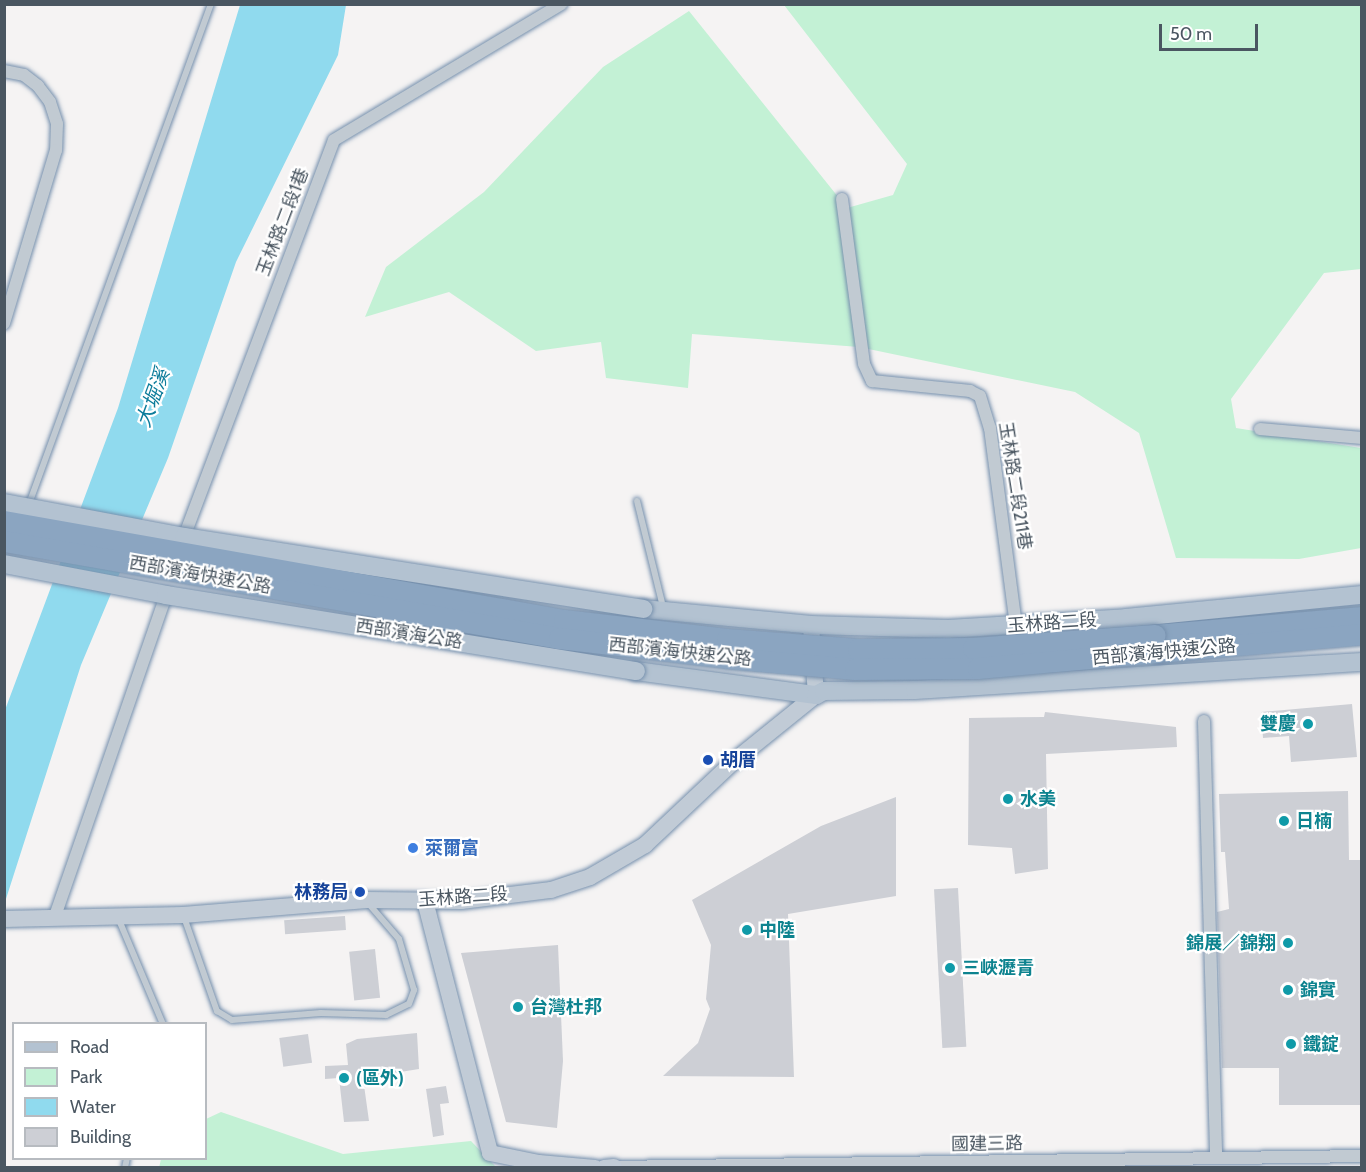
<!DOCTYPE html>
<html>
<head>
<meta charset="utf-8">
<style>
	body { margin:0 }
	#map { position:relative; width:1366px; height:1172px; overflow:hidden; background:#f5f3f3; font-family:Cabin,"Noto Sans TC",sans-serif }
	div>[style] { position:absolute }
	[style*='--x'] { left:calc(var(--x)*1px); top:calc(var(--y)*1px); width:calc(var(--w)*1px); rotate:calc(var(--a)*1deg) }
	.green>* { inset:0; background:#c3f1d5 }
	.water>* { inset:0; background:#90daee }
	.building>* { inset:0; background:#cdcfd5; transform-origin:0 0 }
	.roads { filter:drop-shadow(0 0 2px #7690ad) drop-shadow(0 0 2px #7690ad) }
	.lane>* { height:6px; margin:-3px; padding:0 3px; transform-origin:3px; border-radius:3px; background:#c1cad2 }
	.street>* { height:12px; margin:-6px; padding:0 6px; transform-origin:6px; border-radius:6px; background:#c1cad2 }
	.secondary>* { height:16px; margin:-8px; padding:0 8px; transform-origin:8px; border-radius:8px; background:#c1cbd6 }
	.primary>* { height:18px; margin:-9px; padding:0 9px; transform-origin:9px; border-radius:9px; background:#b3c2d1 }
	.highway>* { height:21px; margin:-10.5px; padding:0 10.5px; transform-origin:10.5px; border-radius:10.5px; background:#8ba5c1 }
	.bridges { filter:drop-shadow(0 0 2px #7690ad) drop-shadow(0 0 2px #7690ad) }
	.primary-bridge>* { height:18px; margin:-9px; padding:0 9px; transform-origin:9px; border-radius:9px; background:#b3c2d1 }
	.highway-bridge>* { height:21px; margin:-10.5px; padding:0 10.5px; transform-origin:10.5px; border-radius:10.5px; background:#8ba5c1 }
	.dots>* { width:16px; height:16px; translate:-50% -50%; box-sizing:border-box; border:3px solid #fff; border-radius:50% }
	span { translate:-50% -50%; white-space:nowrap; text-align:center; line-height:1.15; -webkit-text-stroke:4.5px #fff; paint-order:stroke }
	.street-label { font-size:18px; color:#4a5661 }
	.culture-label { font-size:18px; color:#0d838f; font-weight:700 }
	.right { translate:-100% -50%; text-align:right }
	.left { translate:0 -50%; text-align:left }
	.transit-label { font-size:18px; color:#164399; font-weight:700 }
	.shop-label { font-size:18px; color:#366cbe; font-weight:700 }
	.water-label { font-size:20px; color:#0c7c9b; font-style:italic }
	.frame { position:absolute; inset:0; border:6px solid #4a5661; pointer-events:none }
	.legend { position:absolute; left:12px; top:1022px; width:195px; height:138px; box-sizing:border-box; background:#fff; border:2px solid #b7bbc0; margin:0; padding:8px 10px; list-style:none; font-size:18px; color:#4a5661 }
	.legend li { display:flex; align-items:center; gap:12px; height:30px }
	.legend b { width:30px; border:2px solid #b7bbc0 }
	.scale { position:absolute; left:1159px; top:24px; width:99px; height:27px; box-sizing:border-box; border:3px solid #4a5661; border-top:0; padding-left:8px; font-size:18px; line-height:21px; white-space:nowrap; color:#4a5661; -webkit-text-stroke:4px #fff; paint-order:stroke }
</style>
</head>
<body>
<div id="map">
	<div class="green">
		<i style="clip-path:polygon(784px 5px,1361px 5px,1361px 269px,1324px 273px,1231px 399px,1236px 428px,1361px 448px,1361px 548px,1299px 559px,1176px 558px,1139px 433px,1075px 392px,859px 347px,692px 334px,688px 388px,606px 378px,601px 342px,536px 351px,449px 292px,365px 317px,386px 267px,484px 192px,603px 67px,689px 11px,847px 208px,893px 195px,907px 164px)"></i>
		<i style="clip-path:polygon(221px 1112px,343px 1154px,471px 1141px,496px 1167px,159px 1168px,161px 1159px,206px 1158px,206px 1119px)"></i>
	</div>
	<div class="water">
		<i style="clip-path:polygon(240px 5px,346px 5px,338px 55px,236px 262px,168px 458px,81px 665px,5px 902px,5px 710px,118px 408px)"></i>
	</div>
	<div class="building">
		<i style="clip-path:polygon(1352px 704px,1357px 757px,1291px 762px,1289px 736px,1263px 738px,1261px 712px)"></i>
		<i style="clip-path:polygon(1045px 712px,1176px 727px,1177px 747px,1046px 754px,1048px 869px,1015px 874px,1012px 848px,968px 845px,969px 718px,1044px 717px)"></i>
		<i style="clip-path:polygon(1348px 791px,1349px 860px,1362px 860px,1362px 1105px,1279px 1105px,1279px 1068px,1222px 1068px,1217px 912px,1229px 909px,1225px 852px,1221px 852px,1219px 794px)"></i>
		<i style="clip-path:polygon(896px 797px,896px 896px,788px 914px,794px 1077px,663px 1076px,698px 1043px,710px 1009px,706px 999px,711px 945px,692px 900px,821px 826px)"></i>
		<i style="left:958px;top:888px;width:159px;height:24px;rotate:87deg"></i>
		<i style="left:345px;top:916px;width:14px;height:61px;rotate:86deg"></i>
		<i style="clip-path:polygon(558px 945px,563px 1061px,557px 1128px,506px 1122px,461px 953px)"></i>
		<i style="left:375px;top:949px;width:49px;height:26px;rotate:84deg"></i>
		<i style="clip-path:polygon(417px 1033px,419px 1069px,363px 1078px,369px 1121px,344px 1122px,339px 1078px,325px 1079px,325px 1066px,348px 1065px,346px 1044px,357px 1039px)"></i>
		<i style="left:308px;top:1034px;width:29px;height:29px;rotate:82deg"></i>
		<i style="clip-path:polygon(446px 1086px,449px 1103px,440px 1104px,444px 1135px,433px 1137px,426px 1089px)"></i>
	</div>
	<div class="roads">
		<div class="lane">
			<i style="--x:637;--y:501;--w:109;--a:76.2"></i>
			<i style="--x:29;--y:504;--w:532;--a:-70"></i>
			<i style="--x:184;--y:917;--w:100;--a:70.7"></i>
			<i style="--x:217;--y:1011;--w:17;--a:31"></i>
			<i style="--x:232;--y:1020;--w:89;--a:-4.5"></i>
			<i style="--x:321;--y:1013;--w:65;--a:1.8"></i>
			<i style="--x:386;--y:1015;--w:25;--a:-26"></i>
			<i style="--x:409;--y:1004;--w:15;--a:-70"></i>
			<i style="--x:414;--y:990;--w:53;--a:-106.4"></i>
			<i style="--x:399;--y:939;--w:48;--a:-130.7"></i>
			<i style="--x:119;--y:920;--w:113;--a:67.1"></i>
			<i style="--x:125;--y:1168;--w:10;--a:-79"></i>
		</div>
		<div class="street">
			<i style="--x:4;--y:71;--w:20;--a:11"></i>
			<i style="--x:24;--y:75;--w:18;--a:38"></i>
			<i style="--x:38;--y:86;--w:20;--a:53"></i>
			<i style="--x:50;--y:102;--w:23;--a:72"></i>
			<i style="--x:57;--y:124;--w:26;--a:92"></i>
			<i style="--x:56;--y:150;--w:181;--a:106.7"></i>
			<i style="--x:842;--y:199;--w:166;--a:82.4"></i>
			<i style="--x:864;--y:364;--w:19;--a:65"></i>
			<i style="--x:872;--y:381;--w:99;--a:5.8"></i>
			<i style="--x:970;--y:391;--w:11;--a:27"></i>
			<i style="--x:980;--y:396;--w:34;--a:73"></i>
			<i style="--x:990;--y:428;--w:199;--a:82.5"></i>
			<i style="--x:1260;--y:429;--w:102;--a:5"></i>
			<i style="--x:184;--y:537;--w:424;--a:-69.3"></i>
			<i style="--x:334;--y:140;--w:265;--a:-30.9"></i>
			<i style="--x:1204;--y:721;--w:437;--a:88.4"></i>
			<i style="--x:55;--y:916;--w:340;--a:-70.9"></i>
			<i style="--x:614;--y:1167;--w:748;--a:-0.84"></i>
		</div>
		<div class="secondary">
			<i style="--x:425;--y:901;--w:260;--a:75.5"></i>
			<i style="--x:490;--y:1153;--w:50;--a:11.5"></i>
			<i style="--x:539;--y:1163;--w:56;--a:5.1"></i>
			<i style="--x:4;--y:919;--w:179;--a:-1.3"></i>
			<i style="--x:183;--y:915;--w:184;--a:-4.7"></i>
			<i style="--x:366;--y:900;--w:95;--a:0.6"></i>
			<i style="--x:461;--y:901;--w:91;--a:-7"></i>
			<i style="--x:551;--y:890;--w:41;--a:-18.4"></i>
			<i style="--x:590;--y:877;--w:64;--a:-30.2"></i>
			<i style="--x:645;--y:845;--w:121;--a:-43.3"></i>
			<i style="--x:733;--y:762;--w:107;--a:-38.9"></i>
			<i style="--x:816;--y:695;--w:70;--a:-94.1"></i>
			<i style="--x:604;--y:1168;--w:10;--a:-6"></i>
		</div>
		<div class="primary">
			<i style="--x:643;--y:609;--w:169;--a:5.4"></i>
			<i style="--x:811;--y:625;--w:137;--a:1.7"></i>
			<i style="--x:948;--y:629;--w:178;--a:-3.5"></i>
			<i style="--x:1126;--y:618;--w:237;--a:-5.6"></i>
			<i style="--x:636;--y:671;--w:182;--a:7.6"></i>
			<i style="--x:816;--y:695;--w:9;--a:-27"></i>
			<i style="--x:824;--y:691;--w:91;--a:-0.6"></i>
			<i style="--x:915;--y:690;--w:448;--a:-3.6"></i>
		</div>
		<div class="highway">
			<i style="--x:1155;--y:635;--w:208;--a:-5"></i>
			<i style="--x:1157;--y:652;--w:206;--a:-5"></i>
		</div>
	</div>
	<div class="bridges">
		<div class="primary-bridge">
			<i style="--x:4;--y:503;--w:183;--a:10.7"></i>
			<i style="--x:184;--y:537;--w:465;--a:8.9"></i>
			<i style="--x:4;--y:564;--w:165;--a:10.8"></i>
			<i style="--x:166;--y:595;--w:476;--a:9.2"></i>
		</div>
		<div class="highway-bridge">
			<i style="--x:4;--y:521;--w:569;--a:10.03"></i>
			<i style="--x:564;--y:620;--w:164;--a:6.6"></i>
			<i style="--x:727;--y:639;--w:131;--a:4.4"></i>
			<i style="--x:858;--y:649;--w:115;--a:-0.5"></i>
			<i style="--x:973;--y:648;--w:182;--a:-4.1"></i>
			<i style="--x:4;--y:541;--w:563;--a:9.91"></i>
			<i style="--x:559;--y:638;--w:170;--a:6.7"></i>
			<i style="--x:728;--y:658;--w:127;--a:5"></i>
			<i style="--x:855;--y:669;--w:123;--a:-0.5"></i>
			<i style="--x:978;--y:668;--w:180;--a:-5.1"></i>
		</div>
	</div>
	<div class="dots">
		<i style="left:1308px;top:724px;background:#0f9aa8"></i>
		<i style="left:708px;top:760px;background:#1a4fb4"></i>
		<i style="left:1008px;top:799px;background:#0f9aa8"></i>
		<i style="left:1284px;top:821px;background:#0f9aa8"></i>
		<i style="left:413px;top:848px;background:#3f7fe0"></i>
		<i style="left:360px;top:892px;background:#1a4fb4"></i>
		<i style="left:747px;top:930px;background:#0f9aa8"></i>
		<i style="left:1288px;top:943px;background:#0f9aa8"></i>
		<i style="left:950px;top:968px;background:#0f9aa8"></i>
		<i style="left:1288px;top:990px;background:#0f9aa8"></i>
		<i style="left:518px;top:1007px;background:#0f9aa8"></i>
		<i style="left:1291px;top:1044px;background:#0f9aa8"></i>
		<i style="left:344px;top:1078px;background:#0f9aa8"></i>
	</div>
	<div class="street-label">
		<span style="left:283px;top:222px;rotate:-69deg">玉林路二段1巷</span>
		<span style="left:1015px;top:486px;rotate:81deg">玉林路二段211巷</span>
		<span style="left:200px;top:575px;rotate:10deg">西部濱海快速公路</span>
		<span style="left:1052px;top:623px;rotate:-4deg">玉林路二段</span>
		<span style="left:409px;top:634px;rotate:9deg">西部濱海公路</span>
		<span style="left:680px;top:652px;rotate:6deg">西部濱海快速公路</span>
		<span style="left:1164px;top:652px;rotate:-5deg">西部濱海快速公路</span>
		<span style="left:463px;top:897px;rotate:-4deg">玉林路二段</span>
		<span style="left:987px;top:1144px;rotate:-1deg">國建三路</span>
	</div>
	<div class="culture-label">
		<span class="right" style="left:1296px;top:724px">雙慶</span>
		<span class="left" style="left:1020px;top:799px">水美</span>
		<span class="left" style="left:1296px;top:821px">日楠</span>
		<span class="left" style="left:759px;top:930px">中陸</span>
		<span class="right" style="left:1276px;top:943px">錦展／錦翔</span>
		<span class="left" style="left:962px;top:968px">三峽瀝青</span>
		<span class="left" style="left:1300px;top:990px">錦實</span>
		<span class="left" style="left:530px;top:1007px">台灣杜邦</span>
		<span class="left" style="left:1303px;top:1044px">鐵錠</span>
		<span class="left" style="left:356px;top:1078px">(區外)</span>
	</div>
	<div class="transit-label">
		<span class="left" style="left:720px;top:760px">胡厝</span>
		<span class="right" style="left:348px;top:892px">林務局</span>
	</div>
	<div class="shop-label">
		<span class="left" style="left:425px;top:848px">萊爾富</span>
	</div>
	<div class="water-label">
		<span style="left:153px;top:398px;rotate:-70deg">大堀溪</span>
	</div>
	<div class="frame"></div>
	<ul class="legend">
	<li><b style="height:8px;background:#b3c2d1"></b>Road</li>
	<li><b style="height:16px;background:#c3f1d5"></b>Park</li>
	<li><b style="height:16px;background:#90daee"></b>Water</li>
	<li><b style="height:16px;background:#cdcfd5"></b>Building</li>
	</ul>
	<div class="scale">50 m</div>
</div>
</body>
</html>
